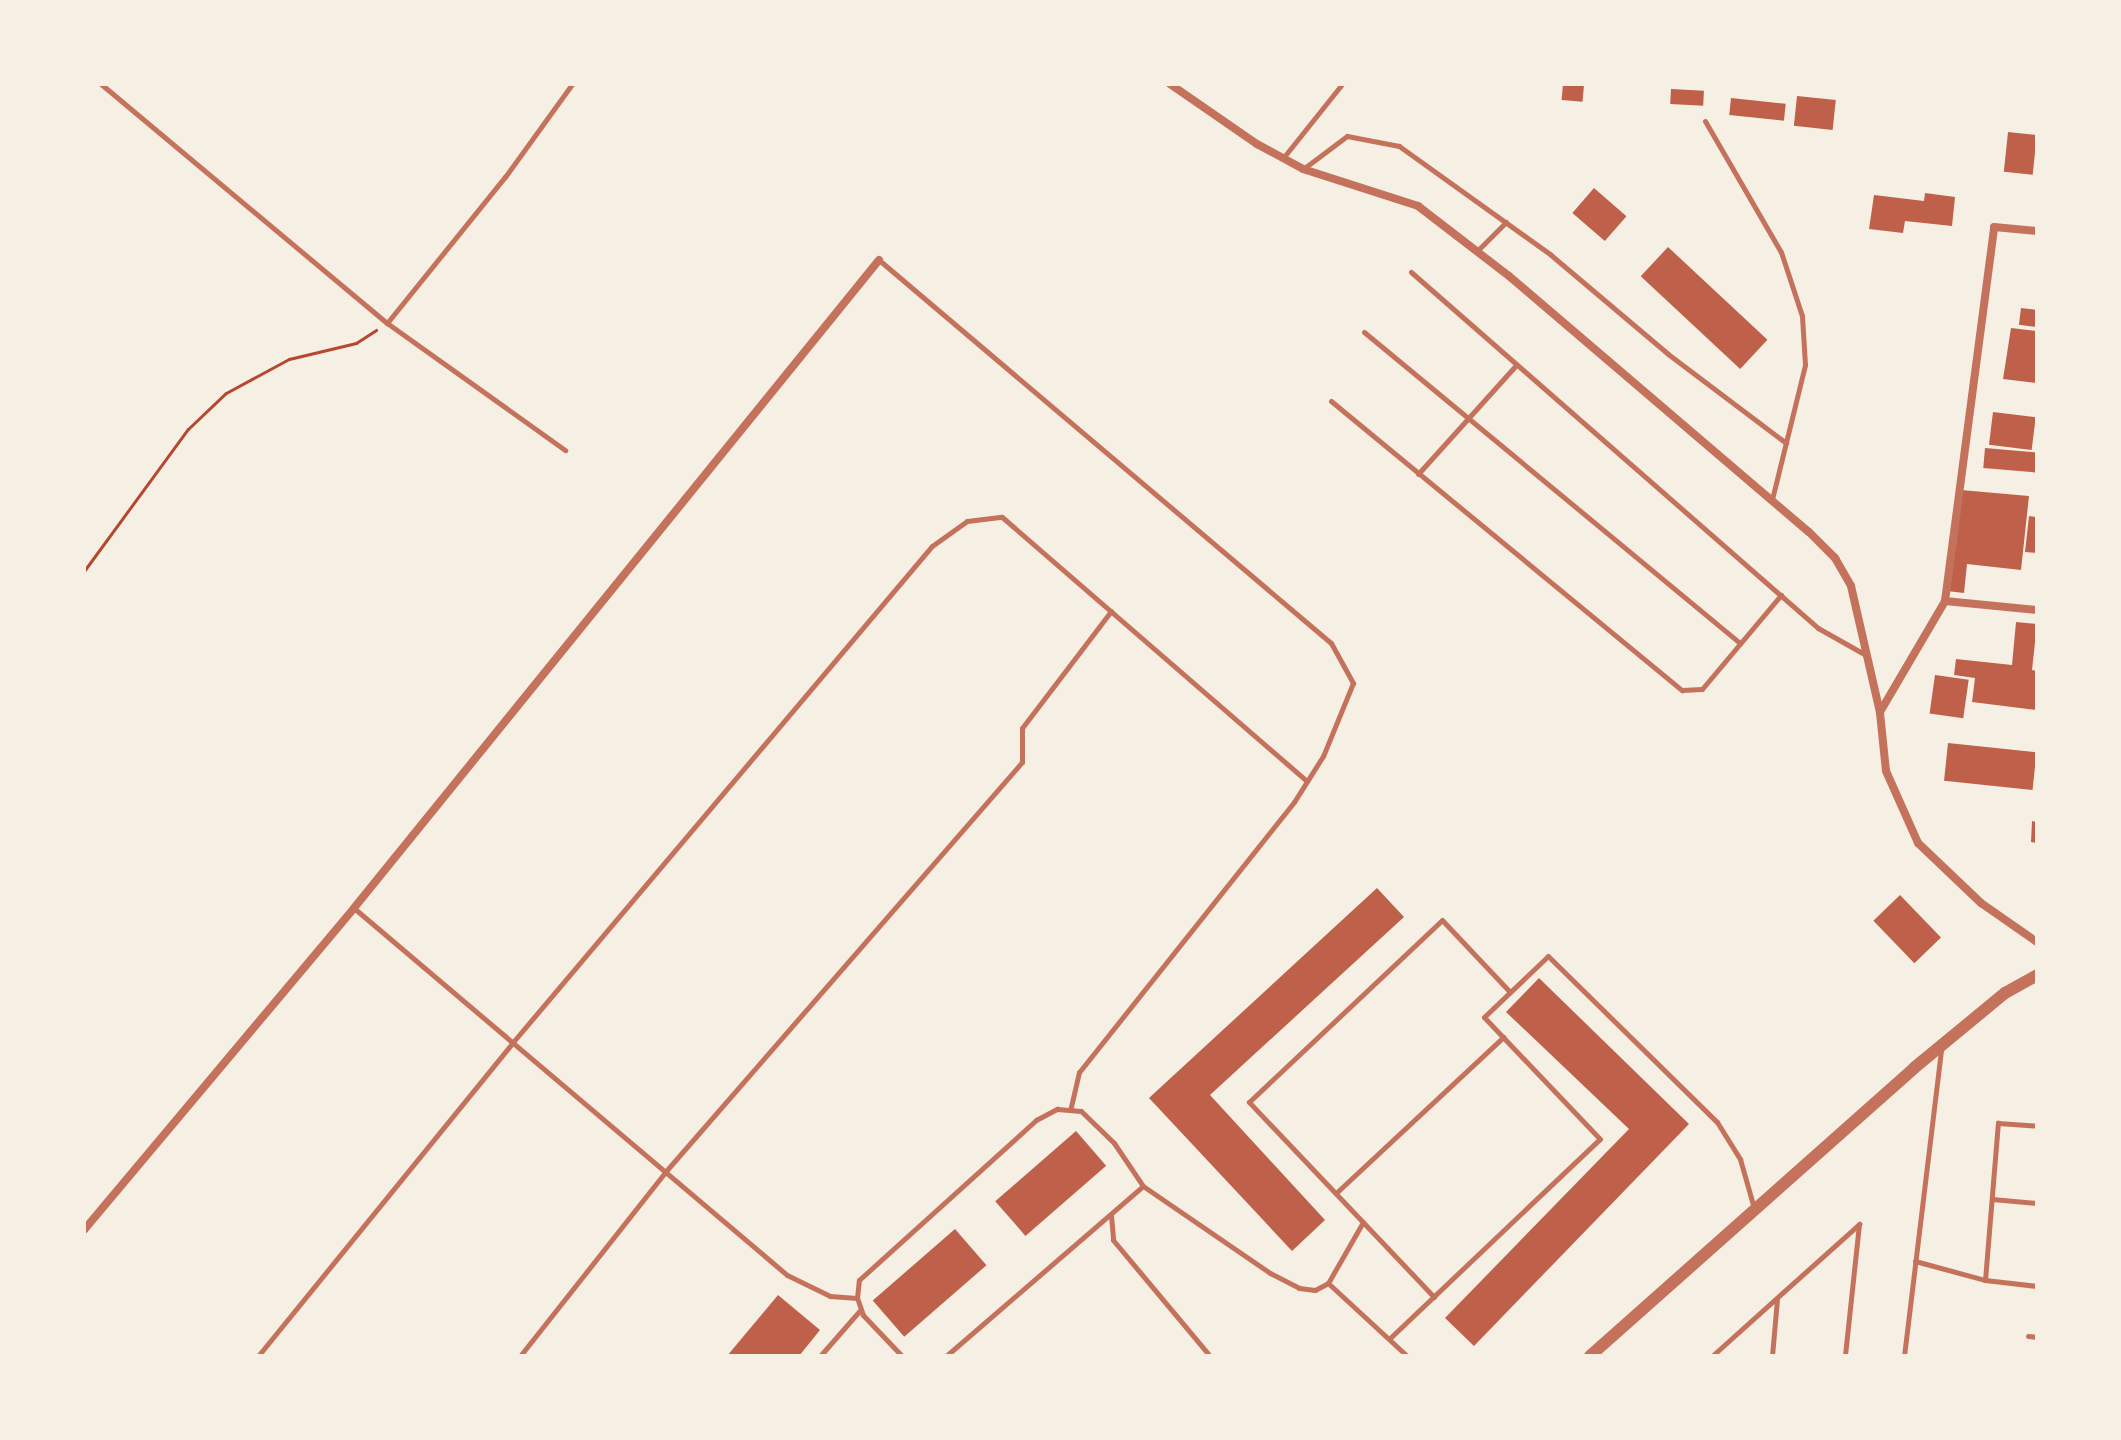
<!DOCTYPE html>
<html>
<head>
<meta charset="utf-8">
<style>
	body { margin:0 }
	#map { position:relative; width:2121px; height:1440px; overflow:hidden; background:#f6efe4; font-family:Ubuntu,sans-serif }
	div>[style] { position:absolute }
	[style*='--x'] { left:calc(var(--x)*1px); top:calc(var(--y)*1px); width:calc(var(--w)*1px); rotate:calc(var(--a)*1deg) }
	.building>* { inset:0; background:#bf614a; transform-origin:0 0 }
	.path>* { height:3px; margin:-1.5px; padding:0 1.5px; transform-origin:1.5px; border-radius:1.5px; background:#b5482f }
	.service>* { height:5px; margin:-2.5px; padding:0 2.5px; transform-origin:2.5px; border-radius:2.5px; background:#c5725c }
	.minor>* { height:8px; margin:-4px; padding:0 4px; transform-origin:4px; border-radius:4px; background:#c5725c }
	.tertiary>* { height:12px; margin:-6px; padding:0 6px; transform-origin:6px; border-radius:6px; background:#c5725c }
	span { translate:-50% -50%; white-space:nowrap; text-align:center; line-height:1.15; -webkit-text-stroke:6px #f6efe4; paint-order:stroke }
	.frame { position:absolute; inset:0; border:86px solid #f6efe4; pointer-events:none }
</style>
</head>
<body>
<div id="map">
	<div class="building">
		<i style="left:1563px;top:84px;width:21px;height:16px;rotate:5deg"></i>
		<i style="left:1671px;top:89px;width:33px;height:15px;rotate:3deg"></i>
		<i style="left:1797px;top:96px;width:39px;height:30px;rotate:6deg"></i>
		<i style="left:1731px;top:98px;width:55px;height:17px;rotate:6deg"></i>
		<i style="left:2008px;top:132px;width:29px;height:40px;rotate:6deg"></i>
		<i style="left:1594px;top:188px;width:43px;height:33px;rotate:41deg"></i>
		<i style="clip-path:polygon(1925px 193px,1955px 197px,1952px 226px,1905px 221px,1903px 233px,1869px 229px,1874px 195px,1924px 201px)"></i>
		<i style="left:1668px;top:247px;width:136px;height:40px;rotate:43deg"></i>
		<i style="left:2021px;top:308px;width:16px;height:17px;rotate:7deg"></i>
		<i style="clip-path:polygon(2011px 328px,2037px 331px,2037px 383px,2003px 379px)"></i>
		<i style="left:1993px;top:412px;width:43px;height:33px;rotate:7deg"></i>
		<i style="left:1985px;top:448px;width:52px;height:20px;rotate:5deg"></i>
		<i style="clip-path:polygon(1961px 490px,2029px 496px,2021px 570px,1967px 564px,1964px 593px,1947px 591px)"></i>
		<i style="clip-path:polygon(2029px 516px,2037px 517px,2037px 553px,2025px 552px)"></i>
		<i style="clip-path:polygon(2016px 622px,2037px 624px,2032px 670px,2037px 671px,2037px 710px,1972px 702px,1975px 678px,1954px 675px,1956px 659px,2012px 665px)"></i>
		<i style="left:1935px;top:675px;width:34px;height:39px;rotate:8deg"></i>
		<i style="left:1948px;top:743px;width:89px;height:38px;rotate:6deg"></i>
		<i style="clip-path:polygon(2032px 821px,2037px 822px,2037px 843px,2031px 842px)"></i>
		<i style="clip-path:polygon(1377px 888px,1404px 917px,1210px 1095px,1325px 1220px,1292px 1251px,1149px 1098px)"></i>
		<i style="left:1900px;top:895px;width:59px;height:37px;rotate:46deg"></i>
		<i style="clip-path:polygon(1539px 978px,1689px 1124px,1474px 1346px,1445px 1318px,1629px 1129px,1506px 1012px)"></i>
		<i style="left:1076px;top:1131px;width:46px;height:107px;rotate:49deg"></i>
		<i style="left:955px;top:1229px;width:48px;height:109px;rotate:49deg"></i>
		<i style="clip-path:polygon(778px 1295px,820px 1330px,799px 1356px,727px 1356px)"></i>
	</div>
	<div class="path">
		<i style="--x:84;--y:571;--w:176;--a:-53.8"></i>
		<i style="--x:188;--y:429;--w:52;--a:-43.5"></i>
		<i style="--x:226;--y:393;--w:72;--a:-28.4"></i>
		<i style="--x:289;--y:359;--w:69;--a:-13.4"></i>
		<i style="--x:356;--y:343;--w:24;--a:-33"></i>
	</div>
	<div class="service">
		<i style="--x:101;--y:84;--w:373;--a:39.9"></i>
		<i style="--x:387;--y:323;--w:188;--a:-51.1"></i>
		<i style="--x:505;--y:177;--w:115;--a:-54.2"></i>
		<i style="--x:1705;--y:121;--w:151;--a:59.9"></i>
		<i style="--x:1781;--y:252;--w:67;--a:71.8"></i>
		<i style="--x:1802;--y:316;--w:49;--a:86.5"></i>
		<i style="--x:1805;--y:365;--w:138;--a:103.8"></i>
		<i style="--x:1283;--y:158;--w:95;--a:-51.4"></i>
		<i style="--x:1303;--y:169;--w:55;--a:-36.9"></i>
		<i style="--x:1347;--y:136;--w:53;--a:10.9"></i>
		<i style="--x:1399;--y:146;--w:187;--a:35.6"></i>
		<i style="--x:1551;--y:255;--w:153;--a:40.2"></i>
		<i style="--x:1668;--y:354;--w:148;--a:37"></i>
		<i style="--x:1477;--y:251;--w:41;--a:-45"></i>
		<i style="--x:879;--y:260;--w:592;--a:40.28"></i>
		<i style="--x:1331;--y:643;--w:46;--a:61.2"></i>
		<i style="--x:1353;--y:683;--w:79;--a:112.3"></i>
		<i style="--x:1323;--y:756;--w:54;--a:122.2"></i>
		<i style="--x:1294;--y:802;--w:345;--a:128.5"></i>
		<i style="--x:1079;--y:1072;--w:36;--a:103"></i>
		<i style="--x:1411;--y:272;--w:541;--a:41.18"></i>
		<i style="--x:1818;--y:628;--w:55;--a:29.4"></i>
		<i style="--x:387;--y:323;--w:219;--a:35.5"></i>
		<i style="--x:1364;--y:332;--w:488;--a:39.6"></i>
		<i style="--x:1331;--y:401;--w:455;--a:39.5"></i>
		<i style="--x:1682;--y:690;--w:20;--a:-3"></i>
		<i style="--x:1702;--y:689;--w:123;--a:-50"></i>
		<i style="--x:1418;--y:474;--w:147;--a:-48"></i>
		<i style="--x:355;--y:909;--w:566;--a:40.27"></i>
		<i style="--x:787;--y:1275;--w:48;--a:26"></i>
		<i style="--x:830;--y:1296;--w:27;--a:4"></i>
		<i style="--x:1336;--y:1193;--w:229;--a:-43"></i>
		<i style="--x:1992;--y:1199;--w:45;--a:5.1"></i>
		<i style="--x:1111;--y:1215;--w:25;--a:85"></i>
		<i style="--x:1113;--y:1240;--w:151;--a:50.1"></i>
		<i style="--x:1363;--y:1222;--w:70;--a:119.8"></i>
		<i style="--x:1328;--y:1283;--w:108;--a:42.7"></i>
		<i style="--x:1915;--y:1261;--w:73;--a:15.2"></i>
		<i style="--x:1985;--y:1280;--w:52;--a:6.6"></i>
		<i style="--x:1985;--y:1280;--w:158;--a:-85.3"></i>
		<i style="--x:1998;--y:1123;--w:39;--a:4"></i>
		<i style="--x:1434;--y:1297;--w:269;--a:-133.5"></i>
		<i style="--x:1249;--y:1102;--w:265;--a:-43.3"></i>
		<i style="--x:1442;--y:920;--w:99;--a:46.6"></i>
		<i style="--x:2028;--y:1336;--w:9;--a:6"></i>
		<i style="--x:1390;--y:1338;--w:289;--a:-43.5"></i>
		<i style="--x:1600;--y:1139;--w:168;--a:-133.6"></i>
		<i style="--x:1484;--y:1017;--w:88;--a:-43.6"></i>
		<i style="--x:1548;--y:956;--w:237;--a:44.5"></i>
		<i style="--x:1717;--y:1122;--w:44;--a:58.1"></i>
		<i style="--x:1740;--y:1159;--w:51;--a:74.1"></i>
		<i style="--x:258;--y:1356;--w:405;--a:-50.9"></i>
		<i style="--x:513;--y:1042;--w:649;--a:-49.81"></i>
		<i style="--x:932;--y:546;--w:43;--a:-35.5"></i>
		<i style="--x:967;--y:521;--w:35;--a:-7"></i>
		<i style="--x:1002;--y:517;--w:403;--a:40.9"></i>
		<i style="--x:520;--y:1356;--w:236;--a:-51.7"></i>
		<i style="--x:666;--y:1171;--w:542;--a:-48.96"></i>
		<i style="--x:1022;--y:762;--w:34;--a:-90"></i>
		<i style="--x:1022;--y:728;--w:147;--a:-52.7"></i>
		<i style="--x:820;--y:1356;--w:62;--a:-48.9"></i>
		<i style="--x:902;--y:1356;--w:57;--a:-133.6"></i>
		<i style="--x:863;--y:1315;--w:18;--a:-109"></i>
		<i style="--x:857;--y:1298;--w:18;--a:-84"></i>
		<i style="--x:859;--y:1280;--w:239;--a:-42.1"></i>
		<i style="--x:1036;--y:1120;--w:24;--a:-28"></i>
		<i style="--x:1057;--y:1109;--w:24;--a:5"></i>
		<i style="--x:1081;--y:1111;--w:46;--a:44.1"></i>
		<i style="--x:1114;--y:1143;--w:52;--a:56"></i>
		<i style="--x:946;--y:1356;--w:260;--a:-40.8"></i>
		<i style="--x:1143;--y:1186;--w:154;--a:34.4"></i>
		<i style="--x:1270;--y:1273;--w:33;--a:27"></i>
		<i style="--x:1299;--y:1288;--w:16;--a:7"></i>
		<i style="--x:1315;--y:1290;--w:15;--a:-28"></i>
		<i style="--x:1712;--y:1356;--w:198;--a:-41.9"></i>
		<i style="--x:1859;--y:1224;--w:133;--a:96.1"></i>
		<i style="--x:1772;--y:1356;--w:57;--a:-85"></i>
		<i style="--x:1904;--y:1356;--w:308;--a:-83.1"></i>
	</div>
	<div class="minor">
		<i style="--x:1170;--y:84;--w:106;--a:34.6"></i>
		<i style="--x:1257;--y:144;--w:52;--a:28.5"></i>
		<i style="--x:1303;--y:169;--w:121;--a:17.8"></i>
		<i style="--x:1418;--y:206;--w:115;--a:37.6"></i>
		<i style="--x:1509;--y:276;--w:394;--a:40.5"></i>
		<i style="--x:1809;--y:532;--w:37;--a:45"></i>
		<i style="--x:1835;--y:558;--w:32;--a:60"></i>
		<i style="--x:1851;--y:586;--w:130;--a:77.1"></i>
		<i style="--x:1880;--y:713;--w:58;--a:84.1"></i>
		<i style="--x:1886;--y:771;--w:79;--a:66"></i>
		<i style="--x:1918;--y:843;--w:87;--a:43.6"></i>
		<i style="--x:1981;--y:903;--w:68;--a:34.9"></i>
		<i style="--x:1945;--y:601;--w:92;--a:5.6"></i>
		<i style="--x:1880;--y:712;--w:129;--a:-59.6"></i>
		<i style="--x:1945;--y:601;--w:377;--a:-82.5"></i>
		<i style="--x:1994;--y:227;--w:43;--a:5.3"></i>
		<i style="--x:84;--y:1230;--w:420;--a:-50"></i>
		<i style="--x:354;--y:908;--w:834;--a:-50.99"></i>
	</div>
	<div class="tertiary">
		<i style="--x:1590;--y:1356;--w:433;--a:-41.6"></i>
		<i style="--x:1914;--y:1068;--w:118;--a:-39.5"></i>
		<i style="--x:2005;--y:993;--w:37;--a:-29"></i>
	</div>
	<div class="frame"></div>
</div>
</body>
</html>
